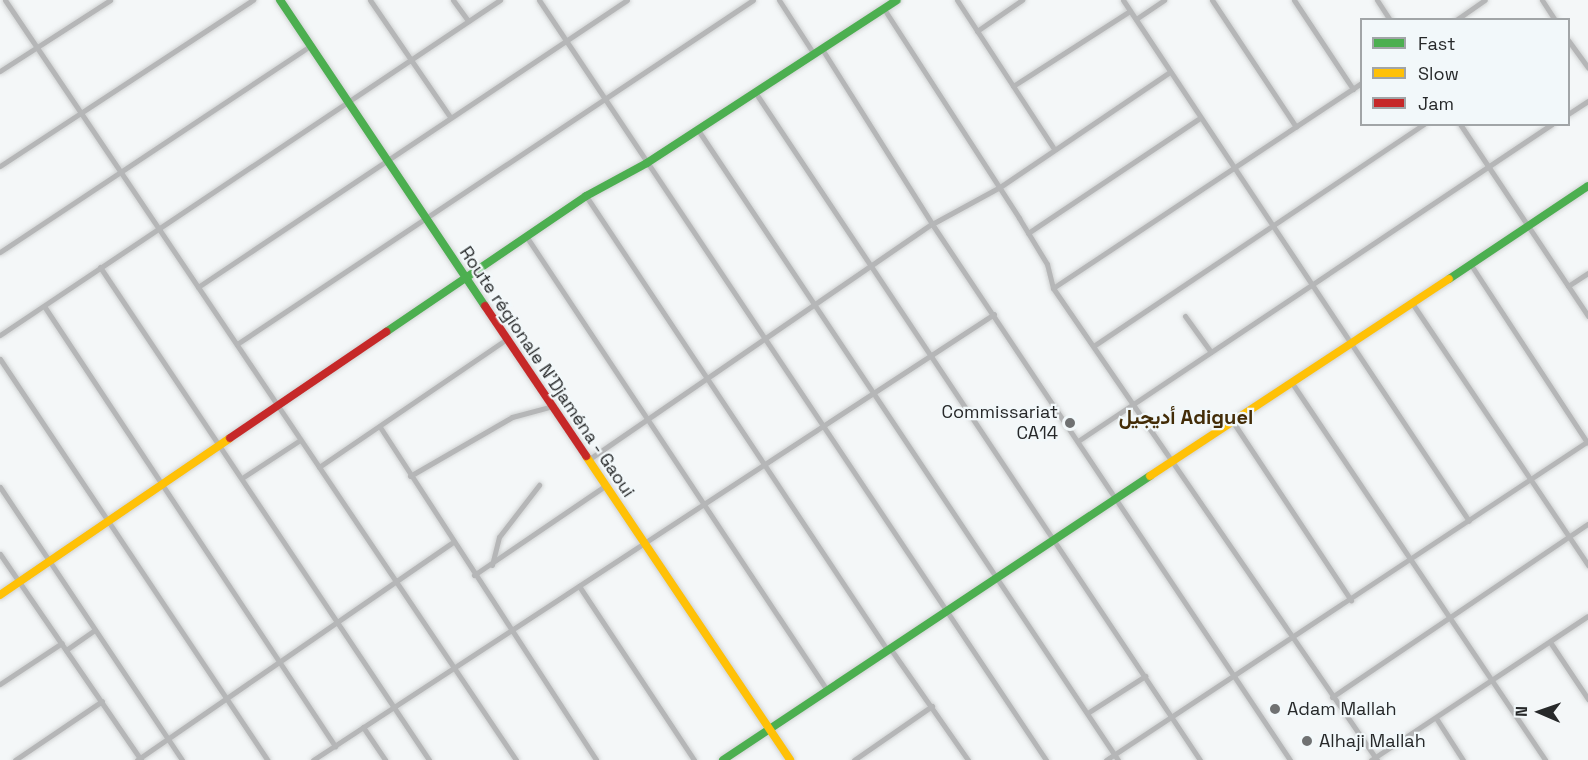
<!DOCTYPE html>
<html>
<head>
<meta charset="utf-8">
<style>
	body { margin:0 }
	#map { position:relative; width:1588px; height:760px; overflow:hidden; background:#f4f7f8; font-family:"Space Grotesk",Vazirmatn,sans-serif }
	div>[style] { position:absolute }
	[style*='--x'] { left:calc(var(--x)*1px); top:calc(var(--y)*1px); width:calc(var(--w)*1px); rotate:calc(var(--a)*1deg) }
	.roads { filter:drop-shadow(0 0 2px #d0d2d2) drop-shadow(0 0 2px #d0d2d2) }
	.street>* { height:5px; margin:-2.5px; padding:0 2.5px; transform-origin:2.5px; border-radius:2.5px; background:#b5b6b7 }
	.fast>* { height:8px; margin:-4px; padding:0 4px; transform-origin:4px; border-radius:4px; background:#4caf50 }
	.slow>* { height:8px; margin:-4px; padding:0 4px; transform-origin:4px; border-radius:4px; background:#ffc107 }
	.jam>* { height:8px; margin:-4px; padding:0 4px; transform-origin:4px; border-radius:4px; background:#c62828 }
	.dots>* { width:16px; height:16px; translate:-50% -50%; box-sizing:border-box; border:3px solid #f2f8fa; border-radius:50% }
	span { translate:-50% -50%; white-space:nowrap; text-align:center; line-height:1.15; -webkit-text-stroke:4.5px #f2f8fa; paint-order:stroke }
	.street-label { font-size:18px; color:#27292a }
	.poi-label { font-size:18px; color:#27292a }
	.right { translate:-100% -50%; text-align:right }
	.left { translate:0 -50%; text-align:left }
	.neighbourhood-label { font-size:20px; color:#432c07; font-weight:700 }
	.legend { position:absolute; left:1360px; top:18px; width:210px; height:108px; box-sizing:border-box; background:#f2f8fa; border:2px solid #a1a5a7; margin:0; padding:8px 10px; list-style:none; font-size:18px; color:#27292a }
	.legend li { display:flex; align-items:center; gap:12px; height:30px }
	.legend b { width:30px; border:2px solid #a1a5a7 }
	.north { position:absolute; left:1510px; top:682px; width:60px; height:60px; -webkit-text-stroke:4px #f2f8fa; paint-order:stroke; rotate:272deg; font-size:16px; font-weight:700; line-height:24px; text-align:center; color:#27292a }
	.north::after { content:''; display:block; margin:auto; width:21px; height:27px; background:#27292a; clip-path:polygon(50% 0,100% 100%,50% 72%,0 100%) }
</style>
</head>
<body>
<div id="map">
	<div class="roads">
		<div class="street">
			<i style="--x:5;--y:0;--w:916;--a:56.08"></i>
			<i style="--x:370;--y:0;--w:142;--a:55.6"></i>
			<i style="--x:453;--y:0;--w:26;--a:54"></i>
			<i style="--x:539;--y:0;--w:914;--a:56.29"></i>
			<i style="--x:779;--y:0;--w:64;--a:57.1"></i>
			<i style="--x:957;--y:0;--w:178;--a:56.9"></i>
			<i style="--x:1123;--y:0;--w:625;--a:56.41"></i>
			<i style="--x:1212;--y:0;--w:152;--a:56.5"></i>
			<i style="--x:1294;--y:0;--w:107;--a:56.5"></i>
			<i style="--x:1377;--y:0;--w:24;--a:57"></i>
			<i style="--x:1542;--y:0;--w:24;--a:57"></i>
			<i style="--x:884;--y:9;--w:249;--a:57.1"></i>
			<i style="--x:1019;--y:218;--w:54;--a:58.7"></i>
			<i style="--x:1047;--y:264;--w:25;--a:76"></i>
			<i style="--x:1053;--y:288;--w:573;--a:55.53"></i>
			<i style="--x:1136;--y:19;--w:34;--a:-34"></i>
			<i style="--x:1456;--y:20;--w:35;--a:-35"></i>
			<i style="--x:977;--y:31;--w:55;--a:-34.6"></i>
			<i style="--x:1568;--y:40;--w:34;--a:54"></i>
			<i style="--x:822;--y:49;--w:207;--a:57.8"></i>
			<i style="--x:932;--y:224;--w:645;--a:56.26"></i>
			<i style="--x:0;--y:71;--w:131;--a:-32.8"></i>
			<i style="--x:1013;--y:86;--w:139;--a:-32.7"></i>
			<i style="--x:755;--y:92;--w:803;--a:56.33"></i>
			<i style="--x:1568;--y:114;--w:24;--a:-33"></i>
			<i style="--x:1460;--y:124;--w:231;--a:56.3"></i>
			<i style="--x:698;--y:130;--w:757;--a:56.31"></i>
			<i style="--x:0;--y:166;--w:303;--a:-33.3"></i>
			<i style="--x:586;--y:196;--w:546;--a:56.43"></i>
			<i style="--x:1028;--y:233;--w:207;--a:-33.8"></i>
			<i style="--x:528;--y:239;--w:541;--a:56.46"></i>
			<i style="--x:0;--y:252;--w:374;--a:-33.6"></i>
			<i style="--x:1471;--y:265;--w:212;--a:56.8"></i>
			<i style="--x:100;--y:267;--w:593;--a:56.28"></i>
			<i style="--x:1568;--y:286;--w:24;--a:-33"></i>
			<i style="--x:198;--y:287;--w:516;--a:-33.78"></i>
			<i style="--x:1053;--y:288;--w:371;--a:-33.6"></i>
			<i style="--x:1412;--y:303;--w:316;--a:56.1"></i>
			<i style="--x:44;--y:306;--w:528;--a:56.52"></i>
			<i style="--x:1185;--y:316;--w:44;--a:54.2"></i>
			<i style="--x:0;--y:335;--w:602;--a:-33.82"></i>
			<i style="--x:237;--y:344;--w:620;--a:-33.69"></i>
			<i style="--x:1095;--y:345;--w:396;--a:-33.9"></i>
			<i style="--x:0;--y:359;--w:482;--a:56.3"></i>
			<i style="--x:1292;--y:383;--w:454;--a:56.1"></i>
			<i style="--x:1233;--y:422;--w:214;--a:56.5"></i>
			<i style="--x:380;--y:427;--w:397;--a:57"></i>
			<i style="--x:1078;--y:441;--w:570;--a:-33.77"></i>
			<i style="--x:588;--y:460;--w:417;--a:-34.5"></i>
			<i style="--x:932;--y:224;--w:77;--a:-28.6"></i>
			<i style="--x:1000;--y:187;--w:205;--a:-34.1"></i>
			<i style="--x:319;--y:467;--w:229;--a:-34.3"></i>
			<i style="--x:410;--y:476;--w:118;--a:-30"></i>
			<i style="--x:512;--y:417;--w:42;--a:-15"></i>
			<i style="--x:242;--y:478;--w:69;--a:-33.2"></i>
			<i style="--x:0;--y:487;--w:328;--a:56.3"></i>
			<i style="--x:0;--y:554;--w:250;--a:55.6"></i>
			<i style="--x:492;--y:565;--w:29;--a:-76"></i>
			<i style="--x:499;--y:537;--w:66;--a:-52.4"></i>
			<i style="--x:474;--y:575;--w:158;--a:-34.2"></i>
			<i style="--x:579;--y:586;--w:209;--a:56.5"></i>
			<i style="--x:1550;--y:642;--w:69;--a:56.3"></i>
			<i style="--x:66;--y:650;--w:35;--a:-35"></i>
			<i style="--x:892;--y:651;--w:133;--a:55.1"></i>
			<i style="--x:0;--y:684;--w:74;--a:-33.5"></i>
			<i style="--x:1332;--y:697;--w:309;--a:-34.1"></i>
			<i style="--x:1089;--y:712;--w:67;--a:-32.7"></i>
			<i style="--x:1436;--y:718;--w:50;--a:57.3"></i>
			<i style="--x:363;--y:727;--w:40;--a:56"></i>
			<i style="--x:15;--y:760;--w:105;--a:-34.1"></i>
			<i style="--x:137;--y:760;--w:382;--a:-34.6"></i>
			<i style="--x:313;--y:760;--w:814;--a:-33.22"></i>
			<i style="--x:854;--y:760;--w:95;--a:-34.7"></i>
			<i style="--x:1106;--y:760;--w:578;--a:-33.5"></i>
			<i style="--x:1371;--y:760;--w:260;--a:-33.6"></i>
		</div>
		<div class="fast">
			<i style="--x:280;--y:0;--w:368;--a:56.2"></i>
			<i style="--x:1449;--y:279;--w:167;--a:-33.8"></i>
			<i style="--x:386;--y:332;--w:242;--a:-34.2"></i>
			<i style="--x:586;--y:196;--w:69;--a:-28.4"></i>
			<i style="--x:647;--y:163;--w:298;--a:-33.1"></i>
			<i style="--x:723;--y:760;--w:513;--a:-33.63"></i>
		</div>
		<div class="slow">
			<i style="--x:586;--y:456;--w:366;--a:56.1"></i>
			<i style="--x:1150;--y:476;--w:358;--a:-33.4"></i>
			<i style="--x:0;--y:595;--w:278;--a:-34.3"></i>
		</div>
		<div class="jam">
			<i style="--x:485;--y:306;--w:181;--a:56"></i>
			<i style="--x:230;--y:438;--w:189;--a:-34.2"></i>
		</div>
	</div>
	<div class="dots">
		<i style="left:1070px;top:423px;background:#6f7172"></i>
		<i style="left:1275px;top:709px;background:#6f7172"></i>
		<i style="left:1307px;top:741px;background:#6f7172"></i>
	</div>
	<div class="street-label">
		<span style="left:547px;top:372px;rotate:56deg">Route régionale N'Djaména - Gaoui</span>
	</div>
	<div class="poi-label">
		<span class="right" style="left:1058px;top:423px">Commissariat<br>CA14</span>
		<span class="left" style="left:1287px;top:709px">Adam Mallah</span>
		<span class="left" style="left:1319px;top:741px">Alhaji Mallah</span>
	</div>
	<div class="neighbourhood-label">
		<span style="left:1186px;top:417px">أديجيل Adiguel</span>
	</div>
	<ul class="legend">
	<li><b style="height:8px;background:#4caf50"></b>Fast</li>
	<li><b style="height:8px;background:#ffc107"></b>Slow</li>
	<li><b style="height:8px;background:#c62828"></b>Jam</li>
	</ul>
	<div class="north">N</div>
</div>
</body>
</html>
